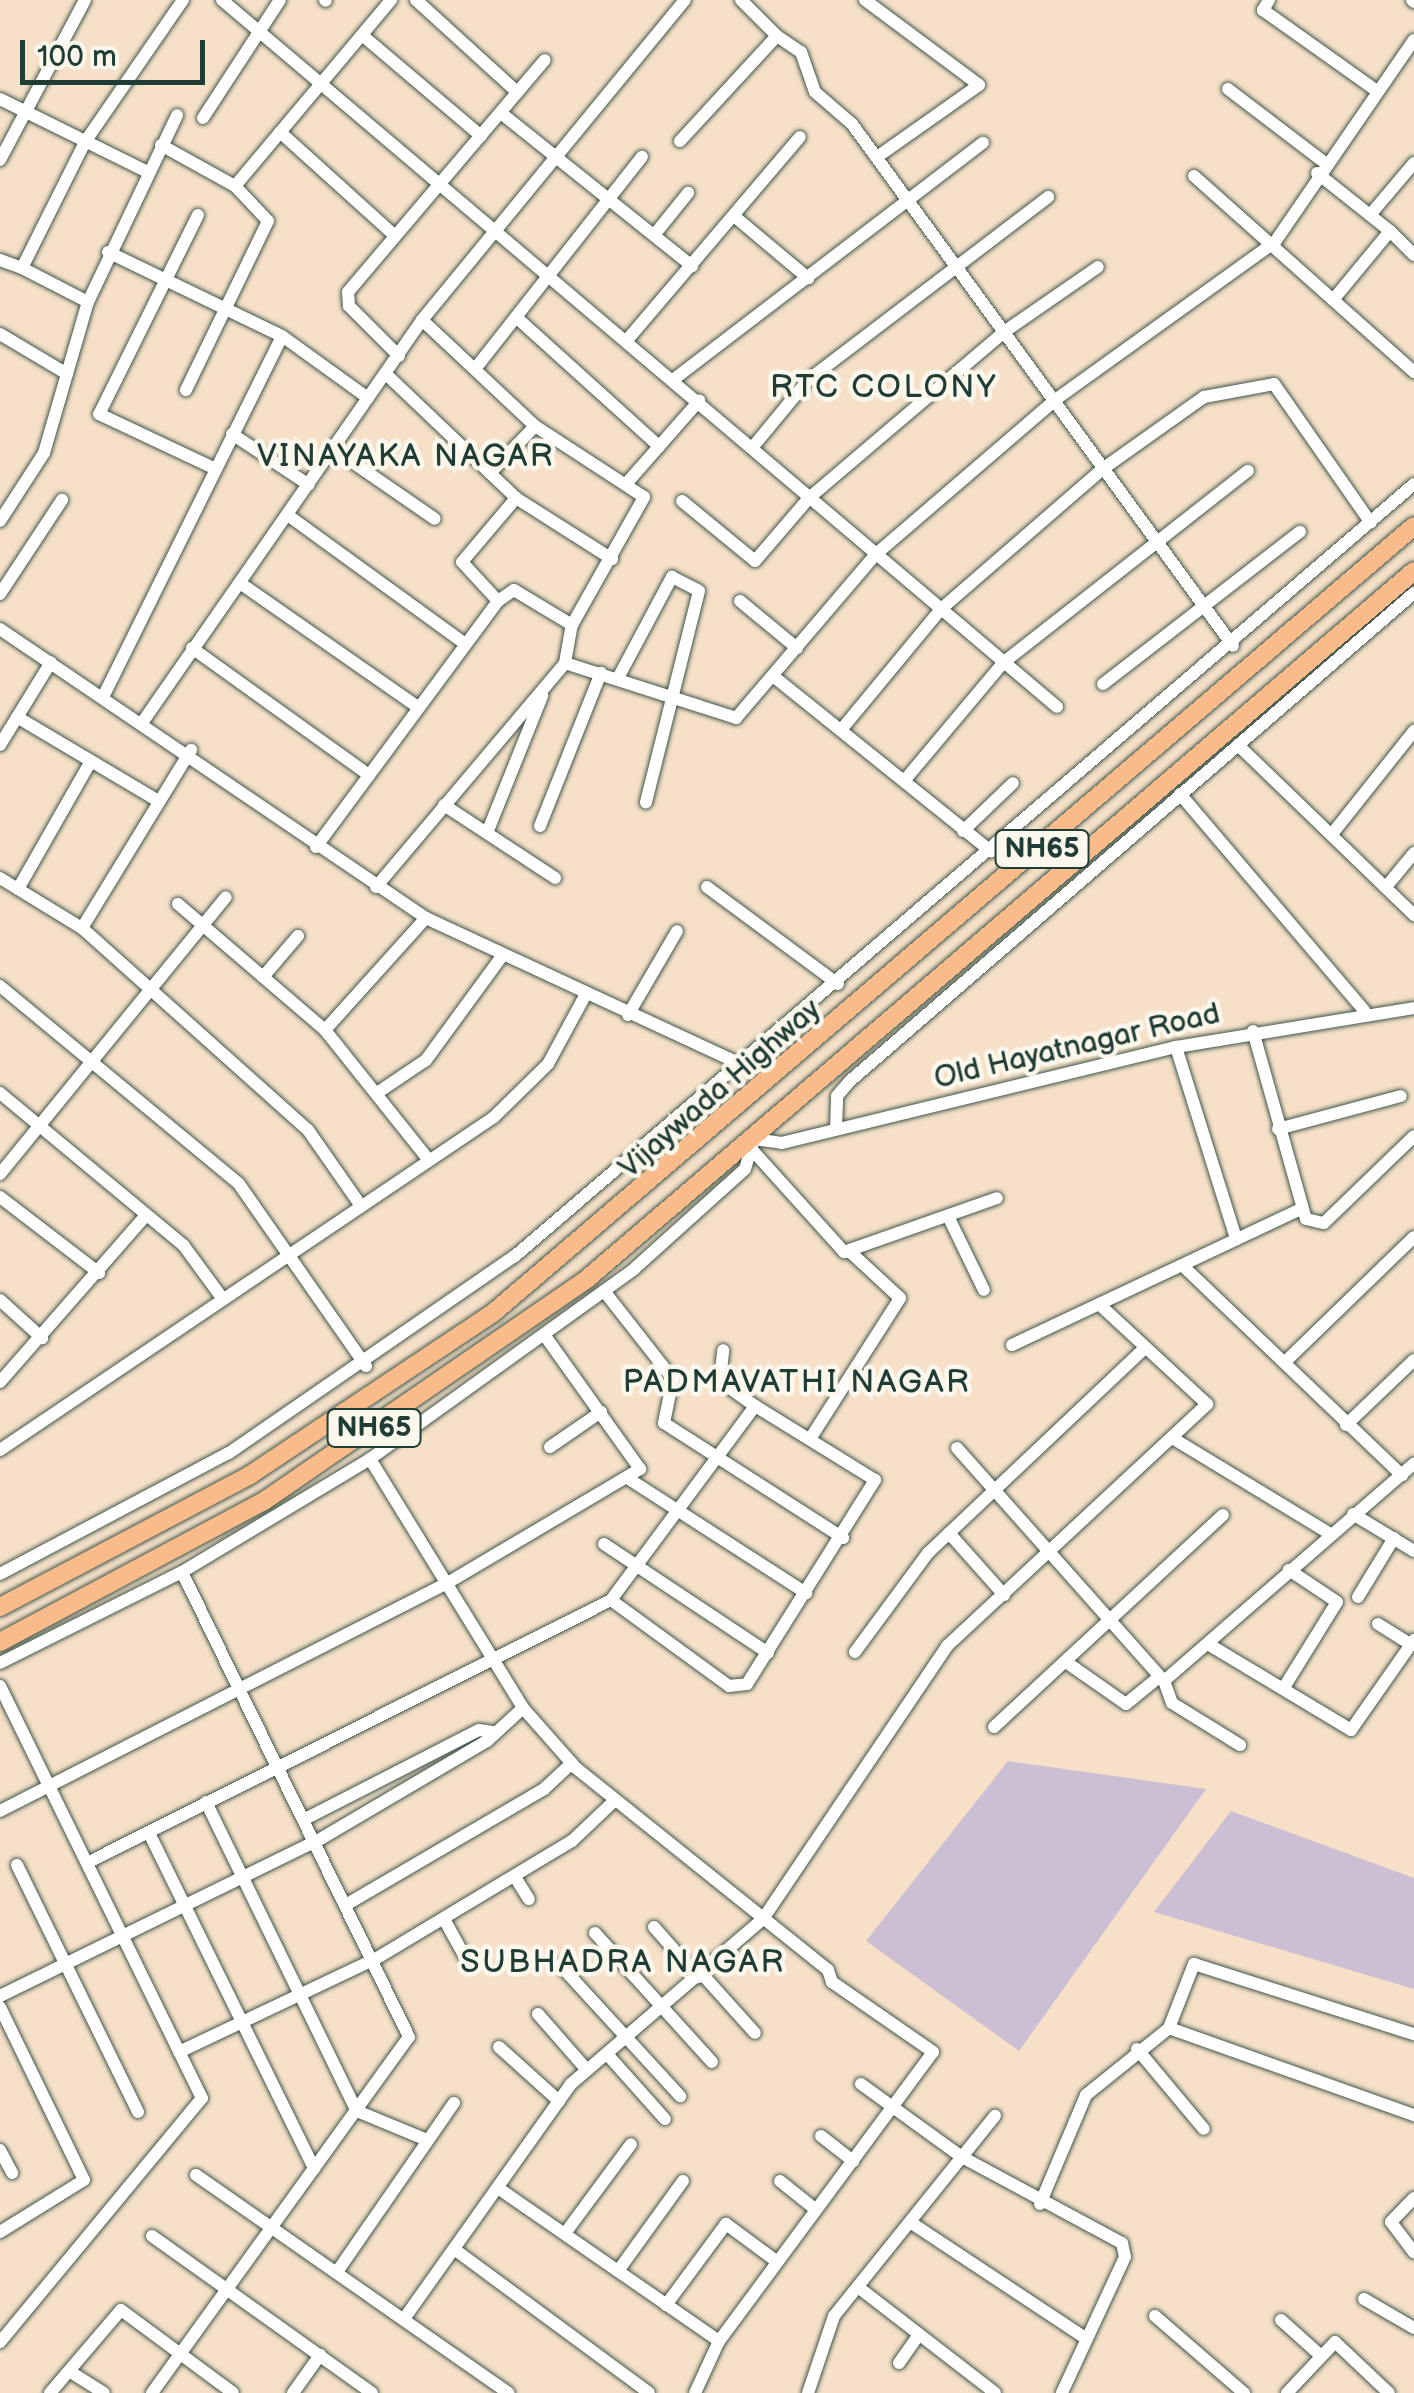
<!DOCTYPE html>
<html>
<head>
<meta charset="utf-8">
<style>
	body { margin:0 }
	#map { position:relative; width:1414px; height:2393px; overflow:hidden; background:#f6e1c8; font-family:"Balsamiq Sans",sans-serif }
	div>[style] { position:absolute }
	[style*='--x'] { left:calc(var(--x)*1px); top:calc(var(--y)*1px); width:calc(var(--w)*1px); rotate:calc(var(--a)*1deg) }
	.industrial>* { inset:0; background:#ccbfd4 }
	.roads { filter:drop-shadow(0 0 2px #3f564a) drop-shadow(0 0 2px #3f564a) }
	.minor>* { height:12px; margin:-6px; padding:0 6px; transform-origin:6px; border-radius:6px; background:#fff }
	.highway>* { height:18px; margin:-9px; padding:0 9px; transform-origin:9px; border-radius:9px; background:#fabb8b }
	span { translate:-50% -50%; white-space:nowrap; text-align:center; line-height:1.15; -webkit-text-stroke:9px #fbf7ec; paint-order:stroke }
	.shield-label span { padding:2px 8px; background:#fbf7ec; border:2px solid; border-radius:8px; -webkit-text-stroke-width:0 }
	.shield-label { font-size:28px; color:#1f3d34; font-weight:700 }
	.street-label { font-size:30px; color:#1f3d34 }
	.neighbourhood-label { font-size:32px; color:#1f3d34; letter-spacing:2.5px }
	.scale { position:absolute; left:20px; top:40px; width:185px; height:45px; box-sizing:border-box; border:5px solid #1f3d34; border-top:0; padding-left:12px; font-size:30px; line-height:35px; white-space:nowrap; color:#1f3d34; -webkit-text-stroke:8px #fbf7ec; paint-order:stroke }
</style>
</head>
<body>
<div id="map">
	<div class="industrial">
		<i style="clip-path:polygon(1008px 1761px,1206px 1789px,1019px 2051px,866px 1941px)"></i>
		<i style="clip-path:polygon(1231px 1811px,1414px 1878px,1414px 1989px,1154px 1912px)"></i>
	</div>
	<div class="roads">
		<div class="minor">
			<i style="--x:222;--y:0;--w:1094;--a:40.25"></i>
			<i style="--x:325;--y:0;--w:1;--a:45"></i>
			<i style="--x:416;--y:0;--w:137;--a:42.3"></i>
			<i style="--x:741;--y:0;--w:51;--a:45"></i>
			<i style="--x:865;--y:0;--w:142;--a:36.7"></i>
			<i style="--x:979;--y:85;--w:125;--a:144.8"></i>
			<i style="--x:1269;--y:0;--w:12;--a:121"></i>
			<i style="--x:1263;--y:10;--w:140;--a:35.4"></i>
			<i style="--x:1412;--y:0;--w:3;--a:45"></i>
			<i style="--x:362;--y:35;--w:156;--a:40.3"></i>
			<i style="--x:1228;--y:89;--w:122;--a:37.3"></i>
			<i style="--x:0;--y:99;--w:165;--a:26.3"></i>
			<i style="--x:501;--y:113;--w:245;--a:38.7"></i>
			<i style="--x:203;--y:118;--w:141;--a:-56.9"></i>
			<i style="--x:280;--y:132;--w:155;--a:42.1"></i>
			<i style="--x:680;--y:141;--w:143;--a:-47.3"></i>
			<i style="--x:777;--y:36;--w:29;--a:34"></i>
			<i style="--x:801;--y:52;--w:42;--a:70.7"></i>
			<i style="--x:815;--y:92;--w:49;--a:40.9"></i>
			<i style="--x:852;--y:124;--w:646;--a:53.87"></i>
			<i style="--x:161;--y:145;--w:85;--a:29"></i>
			<i style="--x:235;--y:186;--w:48;--a:46.7"></i>
			<i style="--x:268;--y:221;--w:188;--a:115.9"></i>
			<i style="--x:0;--y:160;--w:181;--a:-62"></i>
			<i style="--x:1317;--y:173;--w:93;--a:38.5"></i>
			<i style="--x:1194;--y:176;--w:295;--a:41.7"></i>
			<i style="--x:235;--y:186;--w:243;--a:-50"></i>
			<i style="--x:198;--y:215;--w:222;--a:116.4"></i>
			<i style="--x:99;--y:414;--w:127;--a:25.2"></i>
			<i style="--x:1370;--y:215;--w:68;--a:-49.8"></i>
			<i style="--x:734;--y:216;--w:97;--a:40"></i>
			<i style="--x:655;--y:234;--w:53;--a:-51.2"></i>
			<i style="--x:108;--y:252;--w:193;--a:25.8"></i>
			<i style="--x:282;--y:336;--w:106;--a:35.8"></i>
			<i style="--x:0;--y:260;--w:23;--a:20"></i>
			<i style="--x:1333;--y:300;--w:89;--a:-50.4"></i>
			<i style="--x:1390;--y:231;--w:34;--a:45"></i>
			<i style="--x:88;--y:302;--w:74;--a:-152.7"></i>
			<i style="--x:22;--y:268;--w:141;--a:-63.4"></i>
			<i style="--x:85;--y:142;--w:173;--a:-55.4"></i>
			<i style="--x:516;--y:317;--w:193;--a:42.1"></i>
			<i style="--x:0;--y:334;--w:78;--a:30.8"></i>
			<i style="--x:628;--y:339;--w:265;--a:-49.6"></i>
			<i style="--x:399;--y:356;--w:71;--a:-135"></i>
			<i style="--x:349;--y:306;--w:14;--a:-94"></i>
			<i style="--x:348;--y:292;--w:304;--a:-49.7"></i>
			<i style="--x:475;--y:369;--w:270;--a:-51.8"></i>
			<i style="--x:387;--y:375;--w:178;--a:43.6"></i>
			<i style="--x:516;--y:498;--w:114;--a:32.4"></i>
			<i style="--x:674;--y:379;--w:389;--a:-37.4"></i>
			<i style="--x:232;--y:434;--w:92;--a:33.5"></i>
			<i style="--x:752;--y:448;--w:88;--a:-50.5"></i>
			<i style="--x:808;--y:380;--w:302;--a:-37.3"></i>
			<i style="--x:335;--y:450;--w:121;--a:34.6"></i>
			<i style="--x:490;--y:473;--w:65;--a:-46.2"></i>
			<i style="--x:626;--y:484;--w:111;--a:-48.7"></i>
			<i style="--x:682;--y:501;--w:94;--a:39.4"></i>
			<i style="--x:755;--y:561;--w:83;--a:-49.4"></i>
			<i style="--x:809;--y:498;--w:256;--a:-40.4"></i>
			<i style="--x:1004;--y:332;--w:114;--a:-34.7"></i>
			<i style="--x:289;--y:516;--w:213;--a:36"></i>
			<i style="--x:0;--y:521;--w:81;--a:-57.1"></i>
			<i style="--x:44;--y:453;--w:157;--a:-73.8"></i>
			<i style="--x:88;--y:302;--w:207;--a:-64.5"></i>
			<i style="--x:240;--y:583;--w:215;--a:34.9"></i>
			<i style="--x:0;--y:594;--w:113;--a:-56.6"></i>
			<i style="--x:498;--y:601;--w:53;--a:-132.7"></i>
			<i style="--x:462;--y:562;--w:84;--a:-49.8"></i>
			<i style="--x:740;--y:601;--w:74;--a:39.5"></i>
			<i style="--x:0;--y:629;--w:515;--a:34.15"></i>
			<i style="--x:426;--y:918;--w:349;--a:24.9"></i>
			<i style="--x:192;--y:648;--w:218;--a:35.7"></i>
			<i style="--x:565;--y:663;--w:180;--a:17.8"></i>
			<i style="--x:736;--y:718;--w:214;--a:-49.5"></i>
			<i style="--x:875;--y:555;--w:238;--a:-40.7"></i>
			<i style="--x:1055;--y:400;--w:271;--a:-35.7"></i>
			<i style="--x:1275;--y:242;--w:245;--a:-55.5"></i>
			<i style="--x:773;--y:676;--w:280;--a:38.8"></i>
			<i style="--x:618;--y:678;--w:115;--a:-61.9"></i>
			<i style="--x:672;--y:577;--w:30;--a:27"></i>
			<i style="--x:699;--y:591;--w:218;--a:104.1"></i>
			<i style="--x:1103;--y:684;--w:249;--a:-37.7"></i>
			<i style="--x:105;--y:693;--w:398;--a:-63.6"></i>
			<i style="--x:17;--y:717;--w:163;--a:30.7"></i>
			<i style="--x:144;--y:720;--w:487;--a:-55.2"></i>
			<i style="--x:422;--y:320;--w:414;--a:-50.6"></i>
			<i style="--x:841;--y:730;--w:157;--a:-50.4"></i>
			<i style="--x:941;--y:609;--w:216;--a:-40.9"></i>
			<i style="--x:1104;--y:468;--w:123;--a:-35.4"></i>
			<i style="--x:1204;--y:397;--w:71;--a:-10.5"></i>
			<i style="--x:1274;--y:384;--w:169;--a:55.1"></i>
			<i style="--x:0;--y:745;--w:97;--a:-58.4"></i>
			<i style="--x:1238;--y:745;--w:245;--a:44"></i>
			<i style="--x:904;--y:781;--w:155;--a:-50"></i>
			<i style="--x:1004;--y:662;--w:310;--a:-38.1"></i>
			<i style="--x:1180;--y:794;--w:284;--a:49.6"></i>
			<i style="--x:444;--y:805;--w:133;--a:33.3"></i>
			<i style="--x:540;--y:826;--w:165;--a:-68.3"></i>
			<i style="--x:963;--y:831;--w:69;--a:-43.8"></i>
			<i style="--x:487;--y:833;--w:148;--a:-68.1"></i>
			<i style="--x:1332;--y:834;--w:132;--a:-51.5"></i>
			<i style="--x:316;--y:847;--w:306;--a:-53.5"></i>
			<i style="--x:498;--y:601;--w:19;--a:-35"></i>
			<i style="--x:514;--y:590;--w:68;--a:31.1"></i>
			<i style="--x:0;--y:878;--w:96;--a:31.4"></i>
			<i style="--x:82;--y:928;--w:303;--a:41.8"></i>
			<i style="--x:308;--y:1130;--w:93;--a:55.1"></i>
			<i style="--x:376;--y:887;--w:293;--a:-49.8"></i>
			<i style="--x:565;--y:663;--w:39;--a:-80"></i>
			<i style="--x:572;--y:625;--w:147;--a:-60.6"></i>
			<i style="--x:644;--y:497;--w:130;--a:-146.9"></i>
			<i style="--x:535;--y:426;--w:155;--a:-136.8"></i>
			<i style="--x:707;--y:887;--w:163;--a:36.5"></i>
			<i style="--x:1386;--y:887;--w:44;--a:-50.5"></i>
			<i style="--x:18;--y:889;--w:147;--a:-60.3"></i>
			<i style="--x:178;--y:904;--w:194;--a:40.6"></i>
			<i style="--x:325;--y:1030;--w:165;--a:51.4"></i>
			<i style="--x:82;--y:928;--w:209;--a:-58.5"></i>
			<i style="--x:263;--y:977;--w:54;--a:-49.5"></i>
			<i style="--x:0;--y:986;--w:310;--a:39.6"></i>
			<i style="--x:239;--y:1184;--w:222;--a:55.1"></i>
			<i style="--x:628;--y:1015;--w:97;--a:-59.7"></i>
			<i style="--x:325;--y:1030;--w:151;--a:-48"></i>
			<i style="--x:1253;--y:1031;--w:195;--a:74.3"></i>
			<i style="--x:1306;--y:1219;--w:18;--a:13"></i>
			<i style="--x:1324;--y:1223;--w:125;--a:-44"></i>
			<i style="--x:1176;--y:1047;--w:200;--a:72.6"></i>
			<i style="--x:380;--y:1091;--w:55;--a:-34"></i>
			<i style="--x:426;--y:1060;--w:129;--a:-53.8"></i>
			<i style="--x:0;--y:1093;--w:239;--a:39.7"></i>
			<i style="--x:184;--y:1246;--w:64;--a:53.8"></i>
			<i style="--x:836;--y:1129;--w:33;--a:-88"></i>
			<i style="--x:837;--y:1096;--w:20;--a:-49"></i>
			<i style="--x:850;--y:1081;--w:746;--a:-40.87"></i>
			<i style="--x:1278;--y:1129;--w:127;--a:-15"></i>
			<i style="--x:754;--y:1152;--w:135;--a:48"></i>
			<i style="--x:844;--y:1252;--w:162;--a:-19.4"></i>
			<i style="--x:0;--y:1174;--w:357;--a:-50.8"></i>
			<i style="--x:0;--y:1197;--w:125;--a:37.5"></i>
			<i style="--x:948;--y:1216;--w:82;--a:64.1"></i>
			<i style="--x:1183;--y:1266;--w:303;--a:43.7"></i>
			<i style="--x:604;--y:1291;--w:112;--a:51.9"></i>
			<i style="--x:673;--y:1379;--w:45;--a:101.6"></i>
			<i style="--x:664;--y:1423;--w:213;--a:32.7"></i>
			<i style="--x:0;--y:1300;--w:57;--a:42.1"></i>
			<i style="--x:1012;--y:1345;--w:319;--a:-25.2"></i>
			<i style="--x:1286;--y:1361;--w:178;--a:-44.1"></i>
			<i style="--x:0;--y:1382;--w:222;--a:-48.8"></i>
			<i style="--x:1346;--y:1425;--w:94;--a:-43.7"></i>
			<i style="--x:810;--y:1439;--w:167;--a:-57.4"></i>
			<i style="--x:900;--y:1298;--w:69;--a:-137.3"></i>
			<i style="--x:1174;--y:1439;--w:183;--a:31.3"></i>
			<i style="--x:550;--y:1447;--w:62;--a:-34.5"></i>
			<i style="--x:957;--y:1448;--w:312;--a:48.4"></i>
			<i style="--x:1164;--y:1681;--w:331;--a:-41"></i>
			<i style="--x:0;--y:1450;--w:596;--a:-33.98"></i>
			<i style="--x:494;--y:1117;--w:76;--a:-44.5"></i>
			<i style="--x:548;--y:1064;--w:80;--a:-61.5"></i>
			<i style="--x:370;--y:1459;--w:292;--a:58.4"></i>
			<i style="--x:523;--y:1708;--w:80;--a:48.5"></i>
			<i style="--x:576;--y:1768;--w:323;--a:38.7"></i>
			<i style="--x:828;--y:1970;--w:13;--a:72"></i>
			<i style="--x:832;--y:1982;--w:123;--a:34.7"></i>
			<i style="--x:933;--y:2052;--w:360;--a:126.5"></i>
			<i style="--x:719;--y:2341;--w:57;--a:114.8"></i>
			<i style="--x:629;--y:1479;--w:211;--a:32.8"></i>
			<i style="--x:1353;--y:1514;--w:71;--a:31.2"></i>
			<i style="--x:949;--y:1533;--w:83;--a:48.4"></i>
			<i style="--x:604;--y:1544;--w:197;--a:33.6"></i>
			<i style="--x:0;--y:1574;--w:259;--a:-27.9"></i>
			<i style="--x:229;--y:1453;--w:347;--a:-34.6"></i>
			<i style="--x:515;--y:1256;--w:1185;--a:-40.65"></i>
			<i style="--x:1358;--y:1597;--w:69;--a:-58.6"></i>
			<i style="--x:611;--y:1600;--w:146;--a:36.1"></i>
			<i style="--x:729;--y:1686;--w:18;--a:-6"></i>
			<i style="--x:747;--y:1684;--w:241;--a:-57.9"></i>
			<i style="--x:875;--y:1480;--w:141;--a:-148.3"></i>
			<i style="--x:1378;--y:1624;--w:39;--a:32"></i>
			<i style="--x:1208;--y:1644;--w:167;--a:31"></i>
			<i style="--x:1351;--y:1730;--w:110;--a:-55"></i>
			<i style="--x:855;--y:1652;--w:123;--a:-53.6"></i>
			<i style="--x:928;--y:1553;--w:299;--a:-43.4"></i>
			<i style="--x:1066;--y:1662;--w:73;--a:35"></i>
			<i style="--x:1126;--y:1704;--w:43;--a:-39.3"></i>
			<i style="--x:0;--y:1663;--w:203;--a:-26.6"></i>
			<i style="--x:182;--y:1572;--w:219;--a:-31"></i>
			<i style="--x:370;--y:1459;--w:325;--a:-35.7"></i>
			<i style="--x:634;--y:1269;--w:149;--a:-42"></i>
			<i style="--x:745;--y:1169;--w:31;--a:-73"></i>
			<i style="--x:754;--y:1139;--w:28;--a:8"></i>
			<i style="--x:782;--y:1143;--w:406;--a:-13.7"></i>
			<i style="--x:1176;--y:1047;--w:241;--a:-9.3"></i>
			<i style="--x:1164;--y:1681;--w:23;--a:70"></i>
			<i style="--x:1172;--y:1703;--w:80;--a:31.7"></i>
			<i style="--x:0;--y:1686;--w:459;--a:63.9"></i>
			<i style="--x:202;--y:2098;--w:317;--a:129.6"></i>
			<i style="--x:1283;--y:1689;--w:102;--a:-58.2"></i>
			<i style="--x:1337;--y:1602;--w:58;--a:-146.3"></i>
			<i style="--x:994;--y:1727;--w:312;--a:-42.8"></i>
			<i style="--x:206;--y:1802;--w:344;--a:64"></i>
			<i style="--x:357;--y:2111;--w:76;--a:22.5"></i>
			<i style="--x:0;--y:1811;--w:504;--a:-27.02"></i>
			<i style="--x:449;--y:1582;--w:222;--a:-30.6"></i>
			<i style="--x:640;--y:1469;--w:163;--a:-125.5"></i>
			<i style="--x:305;--y:1819;--w:195;--a:-27.1"></i>
			<i style="--x:479;--y:1730;--w:15;--a:8"></i>
			<i style="--x:149;--y:1833;--w:374;--a:63.8"></i>
			<i style="--x:87;--y:1863;--w:586;--a:-26.65"></i>
			<i style="--x:611;--y:1600;--w:242;--a:-53.4"></i>
			<i style="--x:755;--y:1406;--w:43;--a:-144.5"></i>
			<i style="--x:720;--y:1381;--w:31;--a:-84"></i>
			<i style="--x:17;--y:1865;--w:275;--a:63.9"></i>
			<i style="--x:515;--y:1877;--w:26;--a:58"></i>
			<i style="--x:349;--y:1903;--w:226;--a:-30.3"></i>
			<i style="--x:544;--y:1789;--w:38;--a:-43"></i>
			<i style="--x:444;--y:1919;--w:43;--a:61.1"></i>
			<i style="--x:654;--y:1927;--w:67;--a:48.7"></i>
			<i style="--x:595;--y:1933;--w:174;--a:47.8"></i>
			<i style="--x:560;--y:1965;--w:178;--a:47.5"></i>
			<i style="--x:702;--y:1974;--w:79;--a:48.1"></i>
			<i style="--x:0;--y:1996;--w:353;--a:-26.1"></i>
			<i style="--x:317;--y:1841;--w:197;--a:-30.5"></i>
			<i style="--x:487;--y:1741;--w:49;--a:-42.5"></i>
			<i style="--x:0;--y:2007;--w:192;--a:64.1"></i>
			<i style="--x:84;--y:2180;--w:99;--a:148.2"></i>
			<i style="--x:538;--y:2014;--w:74;--a:48.8"></i>
			<i style="--x:1169;--y:2028;--w:69;--a:-68.7"></i>
			<i style="--x:1194;--y:1964;--w:231;--a:17.7"></i>
			<i style="--x:499;--y:2047;--w:81;--a:42"></i>
			<i style="--x:1137;--y:2049;--w:104;--a:50.1"></i>
			<i style="--x:179;--y:2052;--w:219;--a:-25.4"></i>
			<i style="--x:377;--y:1958;--w:227;--a:-31"></i>
			<i style="--x:572;--y:1841;--w:55;--a:-43.5"></i>
			<i style="--x:607;--y:2054;--w:87;--a:48.3"></i>
			<i style="--x:861;--y:2084;--w:125;--a:35.9"></i>
			<i style="--x:962;--y:2157;--w:182;--a:28.3"></i>
			<i style="--x:1122;--y:2243;--w:14;--a:78"></i>
			<i style="--x:1125;--y:2257;--w:150;--a:114.9"></i>
			<i style="--x:821;--y:2136;--w:41;--a:38"></i>
			<i style="--x:0;--y:2150;--w:26;--a:62"></i>
			<i style="--x:196;--y:2175;--w:381;--a:34.9"></i>
			<i style="--x:780;--y:2181;--w:45;--a:38.7"></i>
			<i style="--x:498;--y:2188;--w:269;--a:34.7"></i>
			<i style="--x:1414;--y:2198;--w:33;--a:134"></i>
			<i style="--x:1391;--y:2222;--w:38;--a:53"></i>
			<i style="--x:1040;--y:2204;--w:118;--a:-67.1"></i>
			<i style="--x:1086;--y:2095;--w:107;--a:-38.9"></i>
			<i style="--x:1169;--y:2028;--w:260;--a:19.6"></i>
			<i style="--x:910;--y:2222;--w:212;--a:33.5"></i>
			<i style="--x:566;--y:2232;--w:109;--a:-53.5"></i>
			<i style="--x:152;--y:2236;--w:270;--a:35.5"></i>
			<i style="--x:454;--y:2249;--w:242;--a:36.4"></i>
			<i style="--x:339;--y:2269;--w:202;--a:-55.3"></i>
			<i style="--x:618;--y:2271;--w:111;--a:-54.2"></i>
			<i style="--x:858;--y:2287;--w:173;--a:37.7"></i>
			<i style="--x:1364;--y:2299;--w:58;--a:30.1"></i>
			<i style="--x:666;--y:2305;--w:101;--a:-53.5"></i>
			<i style="--x:726;--y:2224;--w:62;--a:36.5"></i>
			<i style="--x:406;--y:2316;--w:285;--a:-54.6"></i>
			<i style="--x:571;--y:2084;--w:253;--a:-40.7"></i>
			<i style="--x:763;--y:1919;--w:329;--a:-56"></i>
			<i style="--x:947;--y:1646;--w:355;--a:-42.9"></i>
			<i style="--x:1207;--y:1404;--w:147;--a:-137.2"></i>
			<i style="--x:1155;--y:2316;--w:118;--a:40.9"></i>
			<i style="--x:1281;--y:2320;--w:52;--a:41.9"></i>
			<i style="--x:899;--y:2363;--w:35;--a:-55"></i>
			<i style="--x:69;--y:2371;--w:41;--a:32.2"></i>
			<i style="--x:50;--y:2393;--w:109;--a:-49.5"></i>
			<i style="--x:121;--y:2310;--w:139;--a:36.5"></i>
			<i style="--x:152;--y:2393;--w:439;--a:-54.2"></i>
			<i style="--x:409;--y:2037;--w:517;--a:-116.02"></i>
			<i style="--x:293;--y:2393;--w:47;--a:-54.6"></i>
			<i style="--x:808;--y:2393;--w:81;--a:-71.3"></i>
			<i style="--x:834;--y:2316;--w:257;--a:-51.2"></i>
			<i style="--x:1287;--y:2393;--w:70;--a:-46.7"></i>
			<i style="--x:1335;--y:2342;--w:74;--a:43.4"></i>
		</div>
		<div class="highway">
			<i style="--x:0;--y:1607;--w:283;--a:-27.8"></i>
			<i style="--x:250;--y:1475;--w:292;--a:-33.7"></i>
			<i style="--x:493;--y:1313;--w:1211;--a:-40.51"></i>
			<i style="--x:0;--y:1642;--w:299;--a:-28.1"></i>
			<i style="--x:264;--y:1501;--w:393;--a:-34.5"></i>
			<i style="--x:588;--y:1278;--w:1087;--a:-40.56"></i>
		</div>
	</div>
	<div class="shield-label">
		<span style="left:1042px;top:849px">NH65</span>
		<span style="left:374px;top:1428px">NH65</span>
	</div>
	<div class="street-label">
		<span style="left:1077px;top:1046px;rotate:-13deg">Old Hayatnagar Road</span>
		<span style="left:720px;top:1089px;rotate:-41deg">Vijaywada Highway</span>
	</div>
	<div class="neighbourhood-label">
		<span style="left:884px;top:388px">RTC COLONY</span>
		<span style="left:406px;top:457px">VINAYAKA NAGAR</span>
		<span style="left:797px;top:1383px">PADMAVATHI NAGAR</span>
		<span style="left:623px;top:1963px">SUBHADRA NAGAR</span>
	</div>
	<div class="scale">100 m</div>
</div>
</body>
</html>
